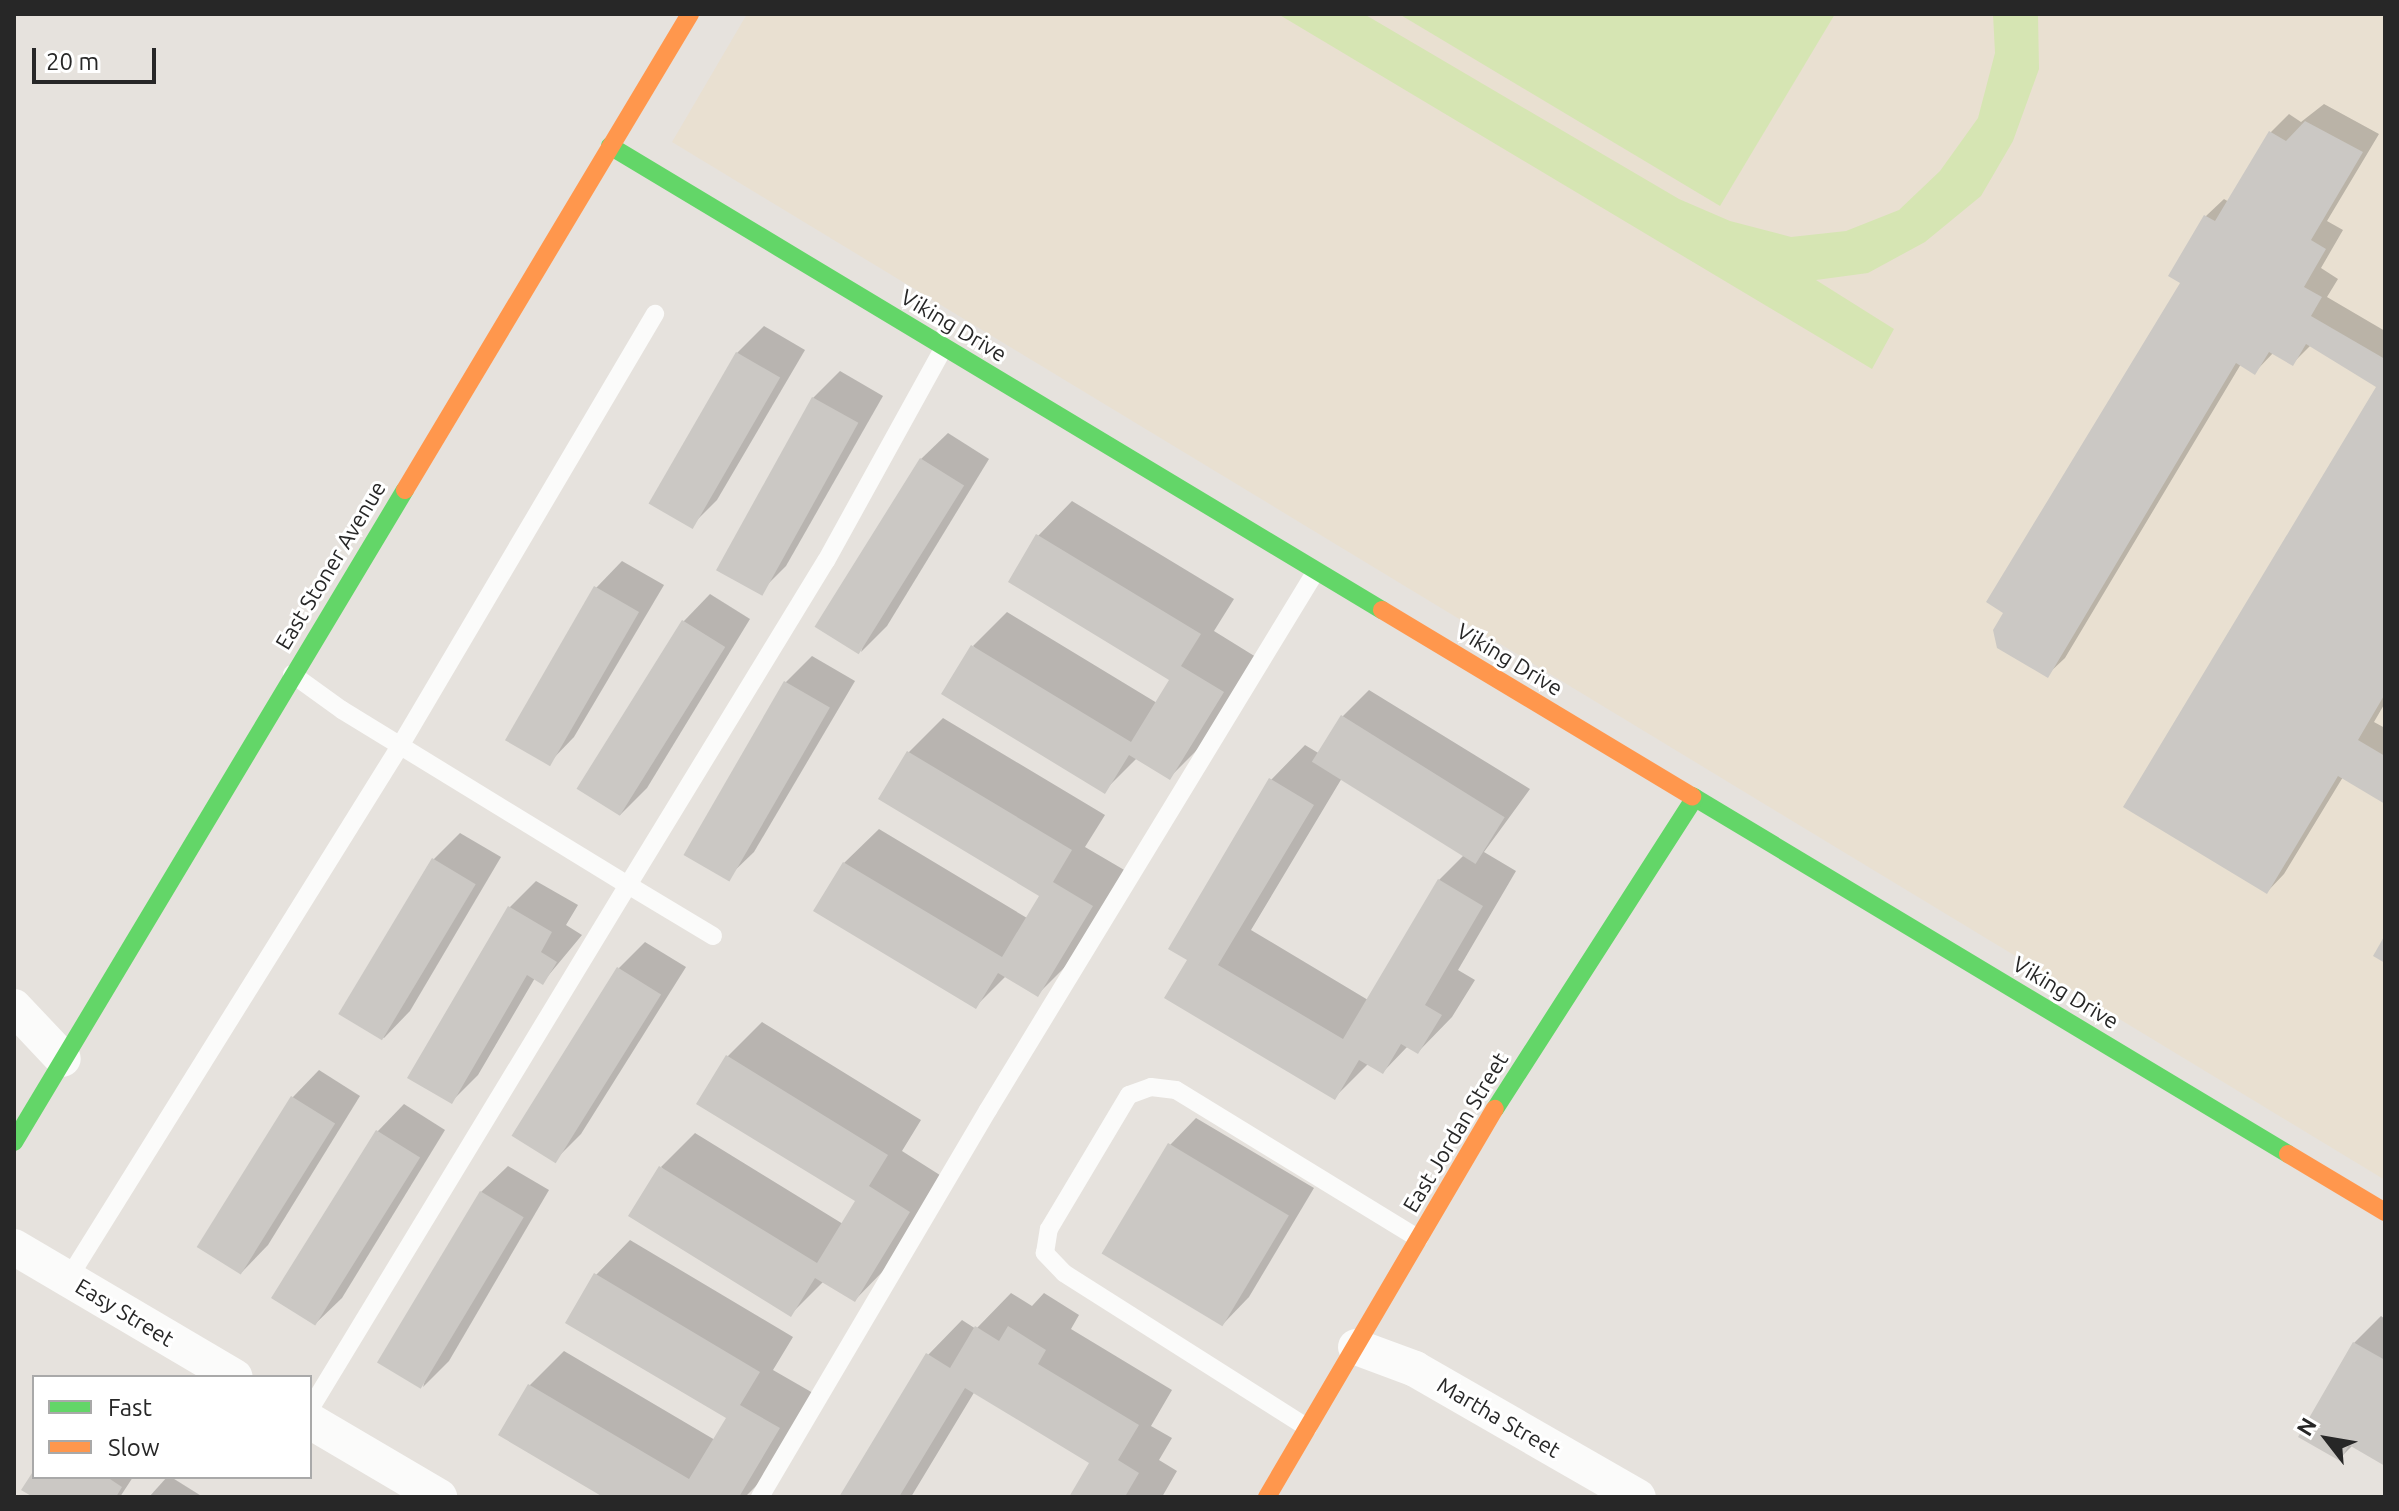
<!DOCTYPE html>
<html>
<head>
<meta charset="utf-8">
<style>
	body { margin:0 }
	#map { position:relative; width:2399px; height:1511px; overflow:hidden; background:#e6e2dd; font-family:Ubuntu,sans-serif }
	div>[style] { position:absolute }
	[style*='--x'] { left:calc(var(--x)*1px); top:calc(var(--y)*1px); width:calc(var(--w)*1px); rotate:calc(var(--a)*1deg) }
	.education>* { inset:0; background:#e9e0d1 }
	.pitch>* { inset:0; background:#d6e5b3 }
	.shadow>* { inset:0; background:#0003 }
	.building>* { inset:0; background:#cbc8c4; transform-origin:0 0 }
	.lane>* { height:18px; margin:-9px; padding:0 9px; transform-origin:9px; border-radius:9px; background:#fbfbfa }
	.street>* { height:36px; margin:-18px; padding:0 18px; transform-origin:18px; border-radius:18px; background:#fbfbfa }
	.fast>* { height:18px; margin:-9px; padding:0 9px; transform-origin:9px; border-radius:9px; background:#63d668 }
	.slow>* { height:18px; margin:-9px; padding:0 9px; transform-origin:9px; border-radius:9px; background:#ff974d }
	span { translate:-50% -50%; white-space:nowrap; text-align:center; line-height:1.15; -webkit-text-stroke:6px #fff; paint-order:stroke }
	.street-label { font-size:22px; color:#272727 }
	.frame { position:absolute; inset:0; border:16px solid #272727; pointer-events:none }
	.legend { position:absolute; left:32px; top:1375px; width:280px; height:104px; box-sizing:border-box; background:#fff; border:2px solid #a9a9a9; margin:0; padding:10px 14px; list-style:none; font-size:24px; color:#272727 }
	.legend li { display:flex; align-items:center; gap:16px; height:40px }
	.legend b { width:40px; border:2px solid #a9a9a9 }
	.north { position:absolute; left:2287px; top:1399px; width:80px; height:80px; -webkit-text-stroke:6px #fff; paint-order:stroke; rotate:301deg; font-size:22px; font-weight:700; line-height:32px; text-align:center; color:#272727 }
	.north::after { content:''; display:block; margin:auto; width:28px; height:36px; background:#272727; clip-path:polygon(50% 0,100% 100%,50% 72%,0 100%) }
	.scale { position:absolute; left:32px; top:48px; width:124px; height:36px; box-sizing:border-box; border:4px solid #272727; border-top:0; padding-left:10px; font-size:24px; line-height:28px; white-space:nowrap; color:#272727; -webkit-text-stroke:6px #fff; paint-order:stroke }
</style>
</head>
<body>
<div id="map">
	<div class="education">
		<i style="clip-path:polygon(747px 14px,2385px 14px,2385px 1180px,672px 142px)"></i>
	</div>
	<div class="pitch">
		<i style="clip-path:polygon(1278px 14px,1364px 14px,1679px 199px,1730px 221px,1791px 237px,1846px 231px,1899px 210px,1940px 171px,1978px 118px,1995px 53px,1993px 14px,2038px 14px,2039px 69px,2013px 141px,1981px 196px,1925px 242px,1868px 273px,1816px 280px,1894px 329px,1872px 369px)"></i>
		<i style="clip-path:polygon(1399px 14px,1835px 14px,1720px 206px)"></i>
	</div>
	<div class="shadow">
		<i style="clip-path:polygon(2324px 104px,2379px 134px,2327px 221px,2343px 230px,2321px 268px,2338px 279px,2327px 297px,2385px 331px,2385px 703px,2374px 722px,2385px 728px,2385px 802px,2343px 777px,2284px 874px,2267px 892px,2379px 386px,2311px 345px,2292px 364px,2274px 352px,2255px 372px,2241px 364px,2065px 658px,2047px 675px,2206px 216px,2224px 199px,2229px 202px,2271px 132px,2289px 114px,2301px 122px)"></i>
		<i style="clip-path:polygon(764px 326px,805px 350px,717px 500px,691px 526px,737px 353px)"></i>
		<i style="clip-path:polygon(840px 371px,883px 396px,786px 566px,760px 592px,813px 398px)"></i>
		<i style="clip-path:polygon(948px 433px,989px 459px,887px 626px,861px 652px,921px 459px)"></i>
		<i style="clip-path:polygon(1072px 501px,1234px 599px,1214px 631px,1256px 657px,1204px 743px,1170px 777px,1137px 758px,1104px 791px,973px 646px,1007px 612px,1157px 703px,1171px 680px,1038px 536px)"></i>
		<i style="clip-path:polygon(622px 561px,664px 585px,574px 737px,548px 764px,596px 588px)"></i>
		<i style="clip-path:polygon(710px 594px,750px 619px,647px 788px,620px 815px,579px 789px,684px 621px)"></i>
		<i style="clip-path:polygon(812px 656px,855px 681px,754px 852px,727px 878px,786px 682px)"></i>
		<i style="clip-path:polygon(evenodd,1369px 690px,1530px 789px,1484px 852px,1516px 871px,1458px 970px,1475px 980px,1452px 1017px,1418px 1052px,1408px 1046px,1383px 1072px,1369px 1063px,1334px 1098px,1190px 959px,1271px 780px,1305px 745px,1320px 754px,1343px 716px,1369px 690px,1342px 778px,1465px 854px,1439px 880px,1368px 1000px,1251px 930px,1342px 778px)"></i>
		<i style="clip-path:polygon(943px 718px,1105px 815px,1085px 847px,1126px 871px,1072px 960px,1037px 995px,1006px 976px,976px 1006px,844px 863px,879px 829px,1027px 918px,1041px 895px,881px 798px,909px 752px)"></i>
		<i style="clip-path:polygon(460px 833px,501px 857px,410px 1011px,384px 1038px,343px 1014px,434px 859px)"></i>
		<i style="clip-path:polygon(536px 881px,578px 905px,566px 925px,582px 935px,543px 982px,535px 978px,478px 1075px,452px 1101px,510px 907px)"></i>
		<i style="clip-path:polygon(645px 942px,686px 967px,581px 1134px,554px 1161px,619px 968px)"></i>
		<i style="clip-path:polygon(762px 1022px,921px 1120px,902px 1151px,943px 1177px,889px 1265px,855px 1300px,824px 1281px,791px 1314px,661px 1167px,695px 1133px,843px 1224px,857px 1201px,727px 1057px)"></i>
		<i style="clip-path:polygon(319px 1070px,360px 1096px,268px 1245px,242px 1272px,200px 1246px,293px 1097px)"></i>
		<i style="clip-path:polygon(404px 1104px,445px 1130px,342px 1298px,315px 1324px,274px 1299px,378px 1131px)"></i>
		<i style="clip-path:polygon(1196px 1118px,1314px 1188px,1249px 1297px,1223px 1324px,1170px 1145px)"></i>
		<i style="clip-path:polygon(508px 1166px,549px 1190px,449px 1361px,423px 1387px,481px 1192px)"></i>
		<i style="clip-path:polygon(630px 1240px,793px 1337px,773px 1370px,813px 1393px,760px 1482px,745px 1497px,607px 1497px,501px 1434px,530px 1385px,564px 1351px,715px 1440px,728px 1417px,596px 1275px)"></i>
		<i style="clip-path:polygon(1011px 1293px,1032px 1306px,1044px 1293px,1079px 1315px,1071px 1329px,1172px 1390px,1151px 1426px,1172px 1438px,1159px 1460px,1177px 1471px,1162px 1497px,1071px 1497px,1092px 1463px,975px 1391px,911px 1497px,841px 1497px,928px 1355px,962px 1320px,976px 1329px)"></i>
		<i style="clip-path:polygon(2381px 1316px,2385px 1319px,2385px 1463px,2353px 1445px,2340px 1458px,2354px 1343px)"></i>
		<i style="clip-path:polygon(34px 1473px,34px 1477px,133px 1477px,120px 1497px,36px 1497px,24px 1489px)"></i>
		<i style="clip-path:polygon(167px 1477px,171px 1477px,203px 1497px,149px 1497px)"></i>
	</div>
	<div class="building">
		<i style="clip-path:polygon(2305px 121px,2363px 152px,2311px 240px,2326px 249px,2304px 287px,2322px 297px,2311px 316px,2385px 359px,2385px 694px,2358px 740px,2385px 756px,2385px 804px,2338px 776px,2267px 894px,2123px 807px,2376px 387px,2306px 344px,2293px 366px,2269px 352px,2255px 375px,2236px 363px,2048px 678px,1997px 648px,1993px 630px,2003px 613px,1986px 602px,2180px 283px,2168px 276px,2204px 215px,2215px 221px,2269px 131px,2286px 141px)"></i>
		<i style="left:736px;top:352px;width:51px;height:175px;rotate:30deg"></i>
		<i style="left:812px;top:397px;width:53px;height:198px;rotate:29deg"></i>
		<i style="left:920px;top:458px;width:52px;height:199px;rotate:32deg"></i>
		<i style="clip-path:polygon(1036px 534px,1201px 634px,1181px 666px,1224px 692px,1170px 780px,1129px 755px,1105px 794px,941px 694px,971px 645px,1131px 742px,1169px 680px,1008px 582px)"></i>
		<i style="left:594px;top:586px;width:52px;height:178px;rotate:30deg"></i>
		<i style="left:682px;top:620px;width:51px;height:199px;rotate:32deg"></i>
		<i style="left:784px;top:681px;width:53px;height:201px;rotate:30deg"></i>
		<i style="left:1341px;top:715px;width:193px;height:55px;rotate:32deg"></i>
		<i style="clip-path:polygon(907px 751px,1072px 850px,1053px 882px,1093px 906px,1038px 997px,998px 973px,976px 1009px,813px 911px,843px 862px,1002px 957px,1039px 896px,878px 799px)"></i>
		<i style="clip-path:polygon(1269px 778px,1314px 805px,1218px 965px,1343px 1039px,1438px 879px,1483px 906px,1425px 1005px,1442px 1015px,1418px 1054px,1401px 1044px,1383px 1074px,1359px 1060px,1335px 1100px,1164px 998px,1187px 960px,1168px 949px)"></i>
		<i style="left:432px;top:858px;width:51px;height:182px;rotate:31deg"></i>
		<i style="clip-path:polygon(508px 906px,552px 932px,541px 952px,557px 962px,543px 985px,527px 975px,452px 1104px,407px 1078px)"></i>
		<i style="clip-path:polygon(2385px 935px,2385px 963px,2373px 956px)"></i>
		<i style="left:617px;top:967px;width:52px;height:199px;rotate:32deg"></i>
		<i style="clip-path:polygon(726px 1055px,888px 1155px,869px 1186px,910px 1212px,855px 1302px,815px 1278px,791px 1317px,628px 1216px,659px 1166px,817px 1263px,855px 1201px,696px 1104px)"></i>
		<i style="left:291px;top:1096px;width:52px;height:178px;rotate:32deg"></i>
		<i style="left:376px;top:1130px;width:52px;height:198px;rotate:32deg"></i>
		<i style="left:1168px;top:1143px;width:141px;height:129px;rotate:31deg"></i>
		<i style="left:480px;top:1191px;width:51px;height:200px;rotate:31deg"></i>
		<i style="clip-path:polygon(594px 1273px,760px 1372px,740px 1405px,780px 1428px,739px 1497px,603px 1497px,498px 1435px,528px 1384px,689px 1479px,726px 1418px,565px 1323px)"></i>
		<i style="clip-path:polygon(975px 1326px,999px 1341px,1008px 1326px,1046px 1350px,1038px 1364px,1139px 1425px,1118px 1460px,1139px 1473px,1126px 1495px,1130px 1497px,1069px 1497px,1089px 1463px,965px 1388px,899px 1497px,839px 1497px,926px 1353px,950px 1368px)"></i>
		<i style="clip-path:polygon(2353px 1342px,2385px 1360px,2385px 1466px,2349px 1445px,2340px 1461px,2298px 1437px)"></i>
		<i style="clip-path:polygon(34px 1470px,34px 1477px,107px 1477px,122px 1487px,116px 1497px,33px 1497px,21px 1490px)"></i>
	</div>
	<div class="lane">
		<i style="--x:292;--y:674;--w:62;--a:35.8"></i>
		<i style="--x:342;--y:710;--w:335;--a:31.5"></i>
		<i style="--x:628;--y:885;--w:613;--a:121.25"></i>
		<i style="--x:713;--y:936;--w:99;--a:-149"></i>
		<i style="--x:628;--y:885;--w:380;--a:-58.6"></i>
		<i style="--x:826;--y:561;--w:244;--a:-61.1"></i>
		<i style="--x:68;--y:1279;--w:628;--a:-58.08"></i>
		<i style="--x:400;--y:746;--w:502;--a:-59.45"></i>
		<i style="--x:1308;--y:1428;--w:289;--a:-147.6"></i>
		<i style="--x:1064;--y:1273;--w:28;--a:-134"></i>
		<i style="--x:1045;--y:1253;--w:24;--a:-81"></i>
		<i style="--x:1049;--y:1229;--w:156;--a:-59.2"></i>
		<i style="--x:1129;--y:1095;--w:23;--a:-20"></i>
		<i style="--x:1151;--y:1087;--w:25;--a:7"></i>
		<i style="--x:1176;--y:1090;--w:285;--a:31.5"></i>
		<i style="--x:760;--y:1497;--w:449;--a:-59.5"></i>
		<i style="--x:988;--y:1110;--w:631;--a:-58.68"></i>
	</div>
	<div class="street">
		<i style="--x:14;--y:1007;--w:71;--a:46.7"></i>
		<i style="--x:14;--y:1247;--w:256;--a:30.5"></i>
		<i style="--x:1356;--y:1347;--w:63;--a:20.4"></i>
		<i style="--x:1415;--y:1369;--w:257;--a:29.9"></i>
		<i style="--x:310;--y:1421;--w:150;--a:30.5"></i>
	</div>
	<div class="fast">
		<i style="--x:610;--y:146;--w:901;--a:31.01"></i>
		<i style="--x:1692;--y:796;--w:695;--a:30.99"></i>
		<i style="--x:1495;--y:1109;--w:370;--a:-57.3"></i>
		<i style="--x:14;--y:1142;--w:760;--a:-59.05"></i>
	</div>
	<div class="slow">
		<i style="--x:405;--y:490;--w:555;--a:-59.09"></i>
		<i style="--x:1382;--y:610;--w:362;--a:31"></i>
		<i style="--x:2288;--y:1154;--w:113;--a:30.9"></i>
		<i style="--x:1267;--y:1497;--w:450;--a:-59.6"></i>
	</div>
	<div class="street-label">
		<span style="left:954px;top:325px;rotate:31deg">Viking Drive</span>
		<span style="left:330px;top:565px;rotate:-59deg">East Stoner Avenue</span>
		<span style="left:1510px;top:659px;rotate:31deg">Viking Drive</span>
		<span style="left:2066px;top:992px;rotate:31deg">Viking Drive</span>
		<span style="left:1455px;top:1132px;rotate:-59deg">East Jordan Street</span>
		<span style="left:125px;top:1312px;rotate:31deg">Easy Street</span>
		<span style="left:1499px;top:1417px;rotate:30deg">Martha Street</span>
	</div>
	<div class="frame"></div>
	<ul class="legend">
	<li><b style="height:10px;background:#63d668"></b>Fast</li>
	<li><b style="height:10px;background:#ff974d"></b>Slow</li>
	</ul>
	<div class="north">N</div>
	<div class="scale">20 m</div>
</div>
</body>
</html>
